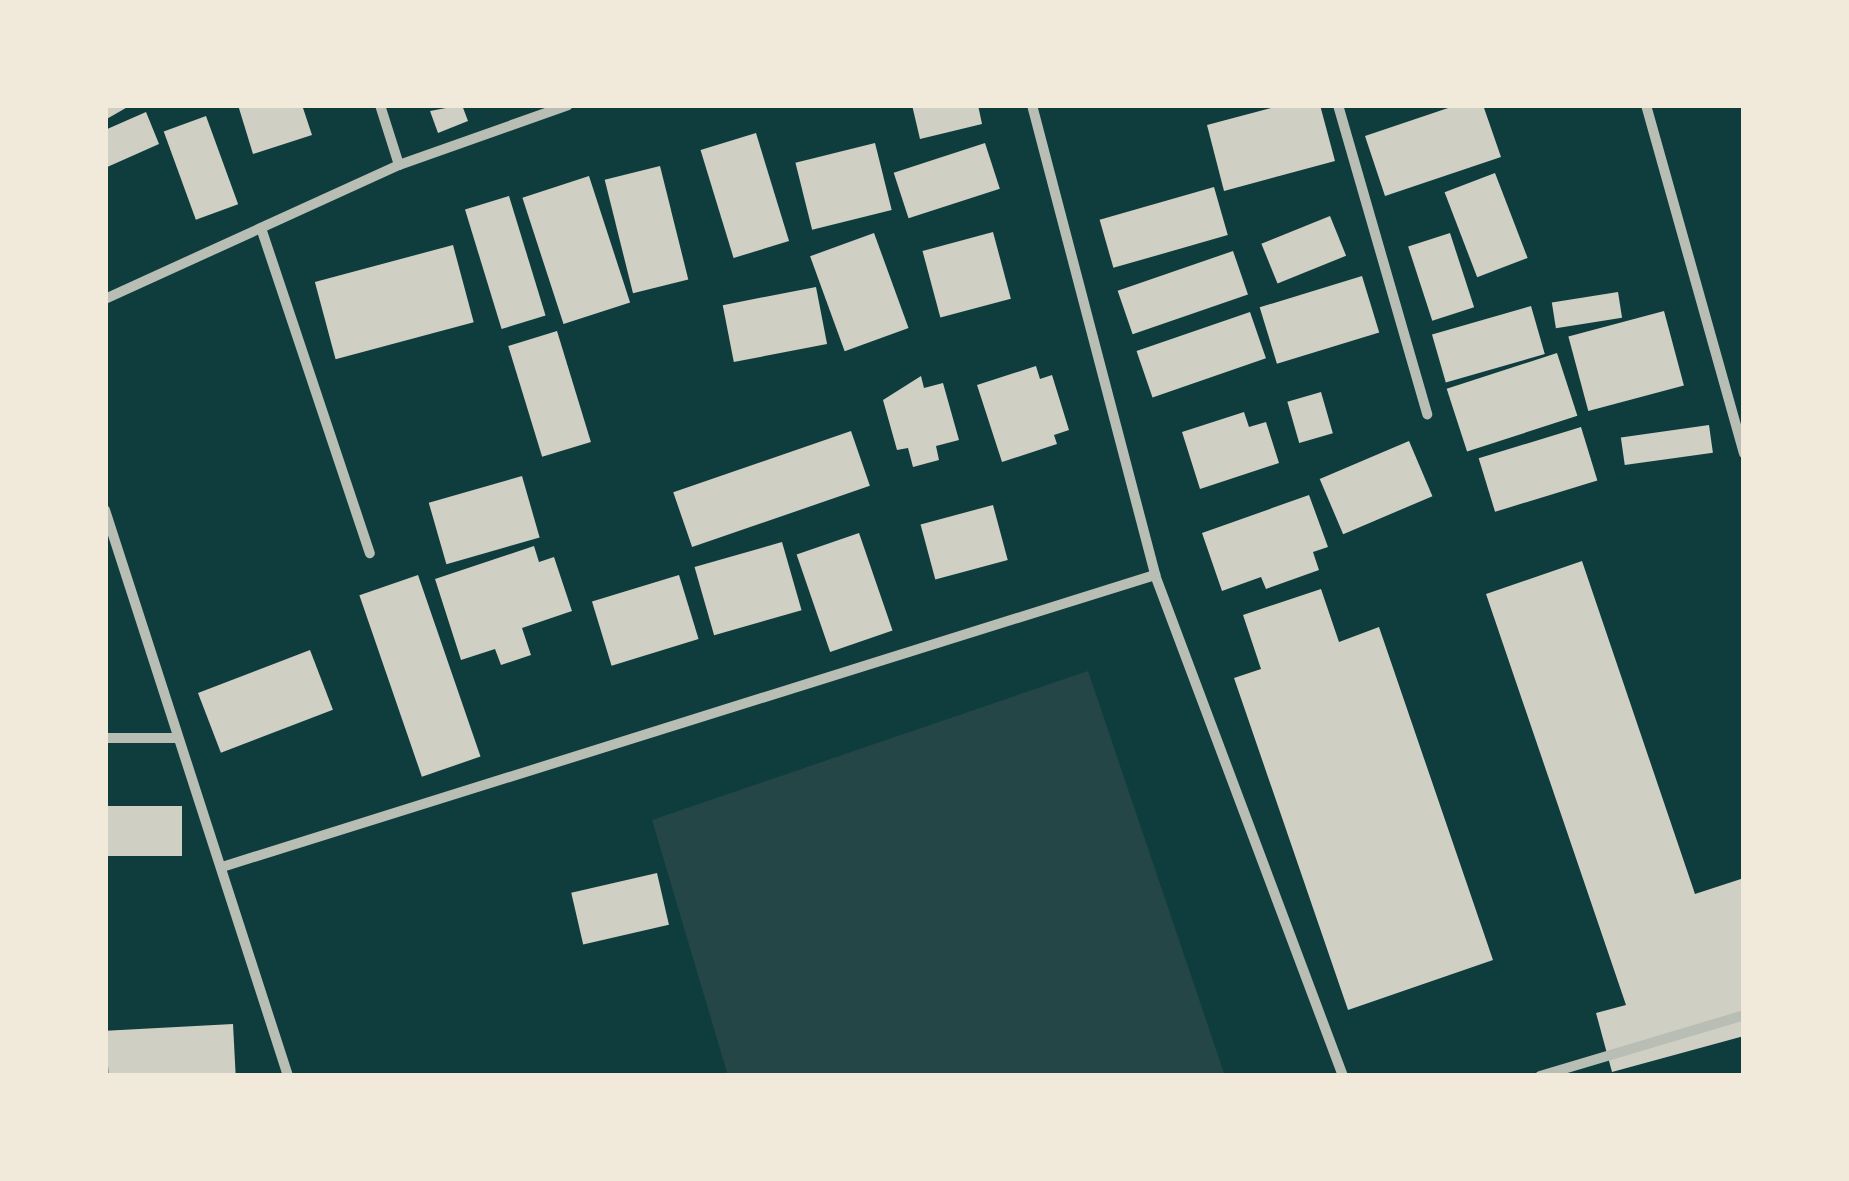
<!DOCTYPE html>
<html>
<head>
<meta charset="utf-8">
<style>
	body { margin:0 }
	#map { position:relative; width:1849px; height:1181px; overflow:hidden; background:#0f3d3e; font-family:"Roboto Condensed",sans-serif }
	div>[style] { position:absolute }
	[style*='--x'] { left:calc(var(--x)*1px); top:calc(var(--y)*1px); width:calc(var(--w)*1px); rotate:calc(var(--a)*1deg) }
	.green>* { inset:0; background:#244646 }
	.building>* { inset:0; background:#cfcfc3; transform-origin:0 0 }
	.minor>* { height:10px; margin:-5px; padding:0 5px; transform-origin:5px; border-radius:5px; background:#b8beb3 }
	span { translate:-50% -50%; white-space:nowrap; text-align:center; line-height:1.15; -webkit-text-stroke:8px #f1e9da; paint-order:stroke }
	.frame { position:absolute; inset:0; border:108px solid #f1e9da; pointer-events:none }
</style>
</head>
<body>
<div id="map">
	<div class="green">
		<i style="clip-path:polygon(1088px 671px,1225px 1076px,728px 1076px,652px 820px)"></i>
	</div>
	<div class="building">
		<i style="clip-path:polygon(105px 105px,131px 105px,105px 120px)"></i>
		<i style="clip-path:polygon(238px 105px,302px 105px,312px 135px,253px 154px)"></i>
		<i style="clip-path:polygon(462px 105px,468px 121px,438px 133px,430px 111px)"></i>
		<i style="clip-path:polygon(912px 105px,978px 105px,982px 124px,920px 139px)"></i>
		<i style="clip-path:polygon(1282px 105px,1320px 105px,1335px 161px,1224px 191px,1207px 125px)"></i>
		<i style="clip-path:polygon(1457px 105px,1483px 105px,1501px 157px,1385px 196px,1365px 136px)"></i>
		<i style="clip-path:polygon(146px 112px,159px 144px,105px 168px,105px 130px)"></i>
		<i style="left:206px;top:116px;width:94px;height:45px;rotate:70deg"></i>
		<i style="left:756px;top:133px;width:113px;height:58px;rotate:73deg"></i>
		<i style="left:875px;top:143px;width:69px;height:82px;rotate:76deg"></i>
		<i style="left:985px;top:143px;width:48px;height:96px;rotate:72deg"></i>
		<i style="left:660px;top:166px;width:117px;height:57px;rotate:76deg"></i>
		<i style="left:1495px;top:173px;width:91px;height:54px;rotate:69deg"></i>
		<i style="left:589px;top:176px;width:133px;height:70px;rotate:72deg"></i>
		<i style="left:1214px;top:187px;width:50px;height:119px;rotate:74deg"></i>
		<i style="left:509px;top:196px;width:125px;height:46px;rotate:73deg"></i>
		<i style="left:1330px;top:216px;width:43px;height:74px;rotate:68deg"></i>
		<i style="left:993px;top:232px;width:69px;height:73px;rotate:75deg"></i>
		<i style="left:874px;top:233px;width:101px;height:68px;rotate:70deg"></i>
		<i style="left:1450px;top:233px;width:78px;height:44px;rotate:72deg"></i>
		<i style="left:453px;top:245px;width:80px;height:143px;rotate:75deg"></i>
		<i style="left:1233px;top:251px;width:46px;height:122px;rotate:71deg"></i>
		<i style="left:1362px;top:276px;width:59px;height:107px;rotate:73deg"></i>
		<i style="left:816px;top:287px;width:58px;height:95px;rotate:79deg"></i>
		<i style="left:1618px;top:292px;width:26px;height:67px;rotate:81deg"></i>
		<i style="left:1531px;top:306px;width:50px;height:103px;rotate:74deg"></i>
		<i style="left:1664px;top:311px;width:77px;height:99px;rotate:75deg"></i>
		<i style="left:1250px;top:312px;width:49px;height:120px;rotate:71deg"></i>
		<i style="left:557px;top:331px;width:116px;height:51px;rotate:73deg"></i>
		<i style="left:1557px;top:353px;width:66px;height:116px;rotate:72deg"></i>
		<i style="clip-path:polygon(1036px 366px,1040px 379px,1052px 375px,1069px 430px,1054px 435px,1057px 444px,1002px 462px,977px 385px)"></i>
		<i style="clip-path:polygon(921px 376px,924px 388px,943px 383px,959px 440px,936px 446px,939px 460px,913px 467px,908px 448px,897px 450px,883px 400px)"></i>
		<i style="left:1321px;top:392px;width:43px;height:35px;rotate:74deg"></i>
		<i style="clip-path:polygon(1244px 412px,1249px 427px,1266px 422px,1279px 463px,1200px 489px,1182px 432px)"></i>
		<i style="left:1709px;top:425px;width:28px;height:89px;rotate:82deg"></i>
		<i style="left:1581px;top:427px;width:56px;height:107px;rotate:73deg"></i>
		<i style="left:851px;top:431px;width:58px;height:188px;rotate:71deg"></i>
		<i style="left:1409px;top:441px;width:60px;height:97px;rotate:67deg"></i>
		<i style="left:522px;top:476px;width:64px;height:97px;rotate:74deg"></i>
		<i style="clip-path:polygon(1309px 495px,1328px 547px,1313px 552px,1319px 570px,1266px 589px,1261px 577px,1222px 591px,1202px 533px)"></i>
		<i style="left:993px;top:505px;width:57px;height:75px;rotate:75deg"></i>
		<i style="left:859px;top:533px;width:103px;height:66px;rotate:71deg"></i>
		<i style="left:782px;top:542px;width:71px;height:91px;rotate:74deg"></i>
		<i style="clip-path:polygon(534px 546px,539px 562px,554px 557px,572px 611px,522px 628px,531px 655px,501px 665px,495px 649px,461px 660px,435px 579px)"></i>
		<i style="clip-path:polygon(1582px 561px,1695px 894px,1744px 878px,1744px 1036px,1612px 1072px,1596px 1013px,1626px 1005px,1486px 594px)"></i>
		<i style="left:418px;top:575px;width:192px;height:62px;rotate:71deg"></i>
		<i style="left:679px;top:575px;width:67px;height:91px;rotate:73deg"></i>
		<i style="clip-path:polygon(1321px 589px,1339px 642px,1379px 627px,1493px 960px,1348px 1010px,1234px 678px,1261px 669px,1243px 615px)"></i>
		<i style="left:310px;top:650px;width:64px;height:120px;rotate:69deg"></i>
		<i style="left:105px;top:806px;width:77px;height:50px"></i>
		<i style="left:657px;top:873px;width:53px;height:88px;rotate:77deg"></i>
		<i style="left:233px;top:1024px;width:52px;height:127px;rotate:87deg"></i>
	</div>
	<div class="minor">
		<i style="--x:380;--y:105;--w:63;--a:72.4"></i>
		<i style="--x:1032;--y:105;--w:486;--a:75.3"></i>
		<i style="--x:1155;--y:575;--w:535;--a:69.43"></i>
		<i style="--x:1338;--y:105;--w:322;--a:73.9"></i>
		<i style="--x:1646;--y:105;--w:362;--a:74.3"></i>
		<i style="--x:261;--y:228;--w:343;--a:71.5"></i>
		<i style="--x:105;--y:299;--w:323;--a:-24.5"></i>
		<i style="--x:399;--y:165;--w:179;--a:-19.5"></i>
		<i style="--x:105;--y:510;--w:595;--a:72.08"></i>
		<i style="--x:105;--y:738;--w:70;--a:0"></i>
		<i style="--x:222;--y:867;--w:978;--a:-17.38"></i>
		<i style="--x:1540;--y:1076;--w:213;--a:-16.6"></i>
	</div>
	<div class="frame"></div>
</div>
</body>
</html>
